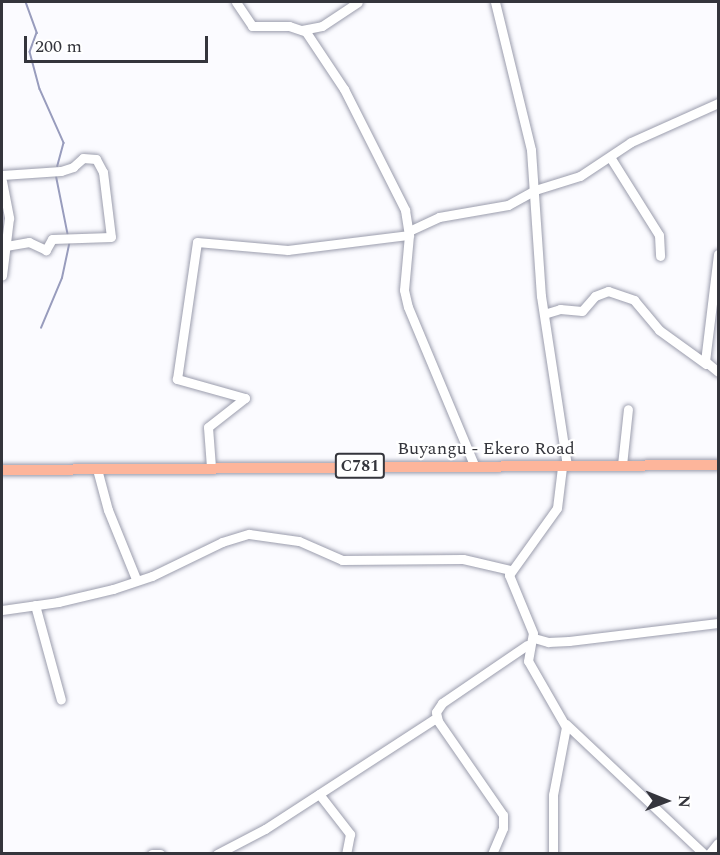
<!DOCTYPE html>
<html>
<head>
<meta charset="utf-8">
<style>
	body { margin:0 }
	#map { position:relative; width:720px; height:855px; overflow:hidden; background:#fbfbff; font-family:Spectral,serif }
	div>[style] { position:absolute }
	[style*='--x'] { left:calc(var(--x)*1px); top:calc(var(--y)*1px); width:calc(var(--w)*1px); rotate:calc(var(--a)*1deg) }
	.stream>* { height:1.5px; margin:-0.75px; padding:0 0.75px; transform-origin:0.75px; border-radius:0.75px; background:#989cbd }
	.roads { filter:drop-shadow(0 0 2px #9b9dad) drop-shadow(0 0 2px #9b9dad) }
	.minor>* { height:9px; margin:-4.5px; padding:0 4.5px; transform-origin:4.5px; border-radius:4.5px; background:#fff }
	.major>* { height:10px; margin:-5px; padding:0 5px; transform-origin:5px; border-radius:5px; background:#fdb59b }
	span { translate:-50% -50%; white-space:nowrap; text-align:center; line-height:1.15; -webkit-text-stroke:4.5px #fff; paint-order:stroke }
	.shield-label span { padding:2px 4px; background:#fff; border:2px solid; border-radius:4px; -webkit-text-stroke-width:0 }
	.shield-label { font-size:16px; color:#34353c; font-weight:700 }
	.street-label { font-size:18px; color:#34353c }
	.frame { position:absolute; inset:0; border:3px solid #34353c; pointer-events:none }
	.north { position:absolute; left:636px; top:771px; width:60px; height:60px; -webkit-text-stroke:4px #fff; paint-order:stroke; rotate:91deg; font-size:16px; font-weight:700; line-height:24px; text-align:center; color:#34353c }
	.north::after { content:''; display:block; margin:auto; width:21px; height:27px; background:#34353c; clip-path:polygon(50% 0,100% 100%,50% 72%,0 100%) }
	.scale { position:absolute; left:24px; top:36px; width:184px; height:27px; box-sizing:border-box; border:3px solid #34353c; border-top:0; padding-left:8px; font-size:18px; line-height:21px; white-space:nowrap; color:#34353c; -webkit-text-stroke:4px #fff; paint-order:stroke }
</style>
</head>
<body>
<div id="map">
	<div class="stream">
		<i style="--x:26;--y:2;--w:33;--a:70"></i>
		<i style="--x:37;--y:33;--w:20;--a:110"></i>
		<i style="--x:30;--y:52;--w:38;--a:75"></i>
		<i style="--x:40;--y:89;--w:59;--a:66"></i>
		<i style="--x:64;--y:143;--w:24;--a:105"></i>
		<i style="--x:56;--y:174;--w:61;--a:78.7"></i>
		<i style="--x:41;--y:328;--w:54;--a:-67.2"></i>
		<i style="--x:62;--y:278;--w:38;--a:-78"></i>
	</div>
	<div class="roads">
		<div class="minor">
			<i style="--x:236;--y:2;--w:29;--a:56"></i>
			<i style="--x:252;--y:26;--w:37;--a:0"></i>
			<i style="--x:289;--y:26;--w:18;--a:19"></i>
			<i style="--x:306;--y:32;--w:69;--a:56.3"></i>
			<i style="--x:344;--y:89;--w:136;--a:63.2"></i>
			<i style="--x:405;--y:210;--w:25;--a:81"></i>
			<i style="--x:409;--y:235;--w:55;--a:95.2"></i>
			<i style="--x:404;--y:290;--w:17;--a:77"></i>
			<i style="--x:408;--y:307;--w:171;--a:67.3"></i>
			<i style="--x:495;--y:2;--w:152;--a:76.3"></i>
			<i style="--x:531;--y:150;--w:146;--a:86.1"></i>
			<i style="--x:541;--y:296;--w:172;--a:81.3"></i>
			<i style="--x:302;--y:30;--w:20;--a:-11"></i>
			<i style="--x:322;--y:26;--w:43;--a:-33.7"></i>
			<i style="--x:610;--y:157;--w:92;--a:57.9"></i>
			<i style="--x:659;--y:235;--w:21;--a:87"></i>
			<i style="--x:2;--y:175;--w:59;--a:-3.9"></i>
			<i style="--x:61;--y:171;--w:13;--a:-18"></i>
			<i style="--x:73;--y:167;--w:13;--a:-42"></i>
			<i style="--x:83;--y:158;--w:13;--a:4"></i>
			<i style="--x:96;--y:159;--w:15;--a:62"></i>
			<i style="--x:103;--y:172;--w:65;--a:83"></i>
			<i style="--x:111;--y:237;--w:59;--a:178.1"></i>
			<i style="--x:52;--y:239;--w:13;--a:119"></i>
			<i style="--x:46;--y:250;--w:19;--a:-155"></i>
			<i style="--x:29;--y:242;--w:27;--a:170"></i>
			<i style="--x:2;--y:181;--w:38;--a:79"></i>
			<i style="--x:9;--y:218;--w:58;--a:96.9"></i>
			<i style="--x:409;--y:231;--w:33;--a:-25"></i>
			<i style="--x:439;--y:217;--w:70;--a:-9.9"></i>
			<i style="--x:508;--y:205;--w:31;--a:-29"></i>
			<i style="--x:535;--y:190;--w:47;--a:-17.3"></i>
			<i style="--x:580;--y:176;--w:61;--a:-33.7"></i>
			<i style="--x:631;--y:142;--w:95;--a:-24.1"></i>
			<i style="--x:718;--y:254;--w:108;--a:96.9"></i>
			<i style="--x:705;--y:361;--w:17;--a:40"></i>
			<i style="--x:544;--y:314;--w:17;--a:-17"></i>
			<i style="--x:560;--y:309;--w:22;--a:5"></i>
			<i style="--x:582;--y:311;--w:20;--a:-49"></i>
			<i style="--x:595;--y:296;--w:14;--a:-21"></i>
			<i style="--x:608;--y:291;--w:28;--a:19"></i>
			<i style="--x:634;--y:300;--w:39;--a:50"></i>
			<i style="--x:659;--y:330;--w:58;--a:35.9"></i>
			<i style="--x:622;--y:465;--w:56;--a:-83.9"></i>
			<i style="--x:211;--y:467;--w:40;--a:-94.3"></i>
			<i style="--x:208;--y:427;--w:47;--a:-38.1"></i>
			<i style="--x:245;--y:398;--w:71;--a:-164.4"></i>
			<i style="--x:177;--y:379;--w:138;--a:-81.7"></i>
			<i style="--x:197;--y:242;--w:91;--a:5"></i>
			<i style="--x:288;--y:250;--w:122;--a:-7.1"></i>
			<i style="--x:97;--y:469;--w:42;--a:75"></i>
			<i style="--x:108;--y:510;--w:74;--a:67.9"></i>
			<i style="--x:35;--y:605;--w:98;--a:74.7"></i>
			<i style="--x:2;--y:610;--w:57;--a:-8.1"></i>
			<i style="--x:58;--y:602;--w:57;--a:-13.3"></i>
			<i style="--x:113;--y:589;--w:41;--a:-18.4"></i>
			<i style="--x:152;--y:576;--w:78;--a:-25.9"></i>
			<i style="--x:222;--y:542;--w:28;--a:-17"></i>
			<i style="--x:249;--y:534;--w:50;--a:8"></i>
			<i style="--x:299;--y:541;--w:47;--a:23.8"></i>
			<i style="--x:342;--y:560;--w:121;--a:-0.5"></i>
			<i style="--x:463;--y:559;--w:48;--a:13.2"></i>
			<i style="--x:534;--y:638;--w:15;--a:16"></i>
			<i style="--x:548;--y:642;--w:21;--a:-3"></i>
			<i style="--x:569;--y:641;--w:150;--a:-6.9"></i>
			<i style="--x:566;--y:724;--w:190;--a:43.3"></i>
			<i style="--x:319;--y:794;--w:51;--a:52.2"></i>
			<i style="--x:350;--y:834;--w:20;--a:101"></i>
			<i style="--x:152;--y:854;--w:8;--a:0"></i>
			<i style="--x:217;--y:854;--w:54;--a:-27.5"></i>
			<i style="--x:265;--y:829;--w:204;--a:-33"></i>
			<i style="--x:492;--y:854;--w:28;--a:-67"></i>
			<i style="--x:503;--y:828;--w:13;--a:-90"></i>
			<i style="--x:503;--y:815;--w:114;--a:-124.7"></i>
			<i style="--x:438;--y:721;--w:9;--a:-103"></i>
			<i style="--x:436;--y:712;--w:11;--a:-56"></i>
			<i style="--x:442;--y:703;--w:103;--a:-34.3"></i>
			<i style="--x:553;--y:854;--w:59;--a:-90"></i>
			<i style="--x:553;--y:795;--w:69;--a:-79.2"></i>
			<i style="--x:566;--y:727;--w:76;--a:-119.9"></i>
			<i style="--x:528;--y:661;--w:28;--a:-80"></i>
			<i style="--x:533;--y:633;--w:63;--a:-112.5"></i>
			<i style="--x:509;--y:575;--w:82;--a:-54.4"></i>
			<i style="--x:557;--y:508;--w:41;--a:-83"></i>
			<i style="--x:709;--y:854;--w:14;--a:-51"></i>
		</div>
		<div class="major">
			<i style="--x:2;--y:470;--w:716;--a:-0.4"></i>
		</div>
	</div>
	<div class="shield-label">
		<span style="left:360px;top:466px">C781</span>
	</div>
	<div class="street-label">
		<span style="left:486px;top:449px">Buyangu - Ekero Road</span>
	</div>
	<div class="frame"></div>
	<div class="north">N</div>
	<div class="scale">200 m</div>
</div>
</body>
</html>
